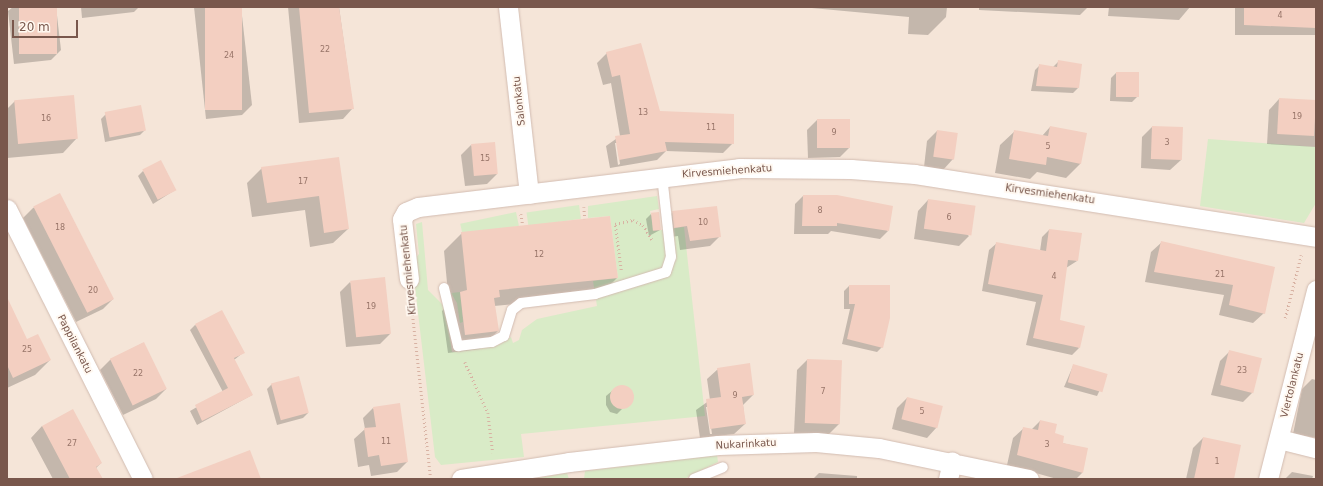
<!DOCTYPE html>
<html>
<head>
<meta charset="utf-8">
<style>
	body { margin:0 }
	#map { position:relative; width:1323px; height:486px; overflow:hidden; background:#fdf3ea; font-family:"DejaVu Sans",sans-serif }
	div>[style] { position:absolute }
	[style*='--x'] { left:calc(var(--x)*1px); top:calc(var(--y)*1px); width:calc(var(--w)*1px); rotate:calc(var(--a)*1deg) }
	.residential>* { inset:0; background:#f5e5d8; transform-origin:0 0 }
	.green>* { inset:0; background:#d9ebc7; transform-origin:0 0 }
	.shadow>* { inset:0; background:#0003; transform-origin:0 0 }
	.building>* { inset:0; background:#f3cfc1; transform-origin:0 0 }
	.round { border-radius:50% }
	.path>* { height:2.5px; margin-top:-1.25px; transform-origin:0; background:repeating-linear-gradient(90deg,#d8b2a3 0 1px,transparent 0 4px) }
	.roads { filter:drop-shadow(0 0 1px #d2bcb1) drop-shadow(0 0 1px #d2bcb1) }
	.service>* { height:10px; margin:-5px; padding:0 5px; transform-origin:5px; border-radius:5px; background:#fff }
	.minor>* { height:19px; margin:-9.5px; padding:0 9.5px; transform-origin:9.5px; border-radius:9.5px; background:#fff }
	span { translate:-50% -50%; white-space:nowrap; text-align:center; line-height:1.15; -webkit-text-stroke:3.5px #fff8f0; paint-order:stroke }
	.number-label { font-size:8px; color:#987569 }
	.number-label span { -webkit-text-stroke-width:0 }
	.street-label { font-size:10px; color:#79574c }
	.frame { position:absolute; inset:0; border:8px solid #79574c; pointer-events:none }
	.scale { position:absolute; left:12px; top:20px; width:66px; height:18px; box-sizing:border-box; border:2px solid #79574c; border-top:0; padding-left:5px; font-size:12px; line-height:14px; white-space:nowrap; color:#79574c; -webkit-text-stroke:3px #fff8f0; paint-order:stroke }
</style>
</head>
<body>
<div id="map">
	<div class="residential">
		<i style="left:7px;top:7px;width:1309px;height:472px"></i>
	</div>
	<div class="green">
		<i style="clip-path:polygon(1208px 139px,1316px 147px,1316px 203px,1304px 223px,1200px 206px)"></i>
		<i style="clip-path:polygon(657px 196px,659px 209px,650px 211px,654px 231px,684px 227px,705px 416px,521px 434px,524px 457px,441px 465px,435px 457px,414px 279px,413px 261px,419px 254px,416px 224px,422px 222px,428px 290px,446px 308px,452px 352px,498px 345px,511px 337px,513px 343px,519px 340px,522px 330px,537px 319px,597px 306px,593px 281px,618px 278px,610px 216px,588px 218px,588px 206px)"></i>
		<i style="left:579px;top:205px;width:14px;height:53px;rotate:82deg"></i>
		<i style="left:516px;top:212px;width:14px;height:57px;rotate:78deg"></i>
		<i style="clip-path:polygon(460px 292px,463px 322px,460px 323px,457px 303px,451px 293px)"></i>
		<i style="clip-path:polygon(717px 455px,718px 462px,684px 479px,584px 479px,585px 471px)"></i>
		<i style="clip-path:polygon(567px 473px,569px 479px,530px 479px,538px 478px)"></i>
	</div>
	<div class="shadow">
		<i style="clip-path:polygon(13px 7px,56px 7px,61px 50px,51px 60px,14px 64px,8px 11px)"></i>
		<i style="clip-path:polygon(81px 7px,139px 7px,134px 12px,82px 18px)"></i>
		<i style="clip-path:polygon(194px 7px,241px 7px,252px 105px,242px 115px,206px 119px)"></i>
		<i style="clip-path:polygon(288px 7px,339px 7px,353px 108px,343px 119px,299px 123px)"></i>
		<i style="clip-path:polygon(801px 7px,947px 7px,946px 17px,928px 35px,908px 34px,909px 17px)"></i>
		<i style="clip-path:polygon(979px 7px,1088px 7px,1080px 15px,979px 10px)"></i>
		<i style="clip-path:polygon(1109px 7px,1190px 7px,1179px 20px,1108px 16px)"></i>
		<i style="left:1235px;top:7px;width:81px;height:28px"></i>
		<i style="clip-path:polygon(evenodd,607px 53px,659px 112px,733px 143px,723px 153px,666px 151px,657px 160px,610px 168px,606px 146px,620px 136px,611px 83px,603px 85px,597px 63px,607px 53px,615px 143px,617px 143px,620px 164px,618px 165px,615px 143px)"></i>
		<i style="clip-path:polygon(1058px 62px,1078px 88px,1073px 93px,1031px 91px,1035px 70px,1040px 65px,1053px 67px)"></i>
		<i style="clip-path:polygon(1116px 73px,1138px 73px,1137px 97px,1132px 102px,1110px 101px,1111px 78px)"></i>
		<i style="clip-path:polygon(1279px 99px,1316px 101px,1316px 147px,1267px 144px,1269px 110px)"></i>
		<i style="clip-path:polygon(15px 101px,77px 138px,63px 153px,7px 158px,7px 109px)"></i>
		<i style="clip-path:polygon(106px 114px,145px 130px,140px 135px,105px 142px,101px 119px)"></i>
		<i style="clip-path:polygon(817px 120px,850px 147px,840px 157px,808px 158px,807px 130px)"></i>
		<i style="clip-path:polygon(1050px 127px,1081px 163px,1066px 178px,1037px 172px,1030px 179px,995px 173px,1000px 145px,1015px 131px,1042px 136px)"></i>
		<i style="clip-path:polygon(1152px 127px,1181px 160px,1170px 170px,1141px 168px,1142px 137px)"></i>
		<i style="clip-path:polygon(937px 131px,953px 159px,943px 170px,924px 167px,927px 141px)"></i>
		<i style="clip-path:polygon(471px 145px,497px 174px,487px 184px,465px 186px,461px 155px)"></i>
		<i style="clip-path:polygon(338px 158px,348px 229px,333px 243px,310px 247px,305px 210px,252px 217px,247px 183px,262px 168px)"></i>
		<i style="clip-path:polygon(143px 171px,175px 190px,153px 204px,138px 176px)"></i>
		<i style="clip-path:polygon(60px 195px,113px 299px,103px 309px,76px 322px,23px 218px,33px 208px)"></i>
		<i style="clip-path:polygon(803px 196px,837px 196px,888px 231px,880px 239px,831px 231px,828px 234px,794px 234px,795px 204px)"></i>
		<i style="clip-path:polygon(928px 200px,969px 236px,959px 246px,914px 239px,918px 211px)"></i>
		<i style="clip-path:polygon(673px 212px,720px 236px,710px 246px,680px 250px,678px 236px,664px 238px,663px 222px)"></i>
		<i style="clip-path:polygon(651px 214px,660px 230px,649px 236px,646px 219px)"></i>
		<i style="clip-path:polygon(609px 217px,617px 278px,599px 296px,494px 306px,498px 331px,480px 349px,448px 353px,442px 311px,449px 304px,444px 251px,462px 233px)"></i>
		<i style="clip-path:polygon(1049px 230px,1077px 261px,1066px 268px,1059px 321px,1079px 348px,1072px 355px,1026px 345px,1036px 302px,982px 291px,989px 250px,997px 243px,1040px 251px,1042px 237px)"></i>
		<i style="clip-path:polygon(1162px 242px,1274px 268px,1264px 313px,1253px 323px,1219px 315px,1224px 295px,1145px 282px,1151px 252px)"></i>
		<i style="clip-path:polygon(350px 282px,390px 334px,380px 344px,346px 347px,340px 292px)"></i>
		<i style="clip-path:polygon(849px 286px,882px 347px,877px 352px,842px 344px,850px 309px,844px 309px,844px 291px)"></i>
		<i style="clip-path:polygon(7px 314px,27px 341px,50px 360px,35px 375px,7px 388px)"></i>
		<i style="clip-path:polygon(195px 325px,244px 352px,234px 360px,252px 395px,197px 425px,190px 411px,223px 392px,190px 330px)"></i>
		<i style="clip-path:polygon(143px 343px,166px 389px,156px 399px,123px 415px,100px 370px,110px 360px)"></i>
		<i style="clip-path:polygon(1230px 351px,1253px 392px,1243px 402px,1211px 395px,1220px 361px)"></i>
		<i style="clip-path:polygon(807px 360px,839px 424px,829px 434px,794px 433px,797px 370px)"></i>
		<i style="clip-path:polygon(1073px 366px,1107px 375px,1097px 396px,1064px 387px)"></i>
		<i style="clip-path:polygon(evenodd,718px 369px,753px 395px,743px 405px,745px 424px,734px 434px,700px 438px,696px 410px,710px 400px,707px 379px,718px 369px,706px 407px,708px 407px,712px 434px,710px 434px,706px 407px)"></i>
		<i style="clip-path:polygon(1312px 379px,1316px 380px,1316px 438px,1293px 434px,1302px 389px)"></i>
		<i style="clip-path:polygon(272px 384px,308px 413px,303px 418px,277px 425px,267px 389px)"></i>
		<i style="clip-path:polygon(618px 386px,631px 391px,633px 398px,617px 414px,610px 412px,606px 405px,606px 396px)"></i>
		<i style="clip-path:polygon(907px 398px,937px 427px,927px 438px,892px 429px,897px 408px)"></i>
		<i style="clip-path:polygon(373px 408px,407px 462px,397px 472px,371px 476px,369px 465px,358px 467px,354px 439px,365px 429px,363px 418px)"></i>
		<i style="clip-path:polygon(1040px 421px,1062px 443px,1087px 449px,1082px 473px,1076px 479px,1057px 479px,1007px 465px,1013px 438px,1024px 428px,1031px 430px)"></i>
		<i style="clip-path:polygon(42px 426px,101px 463px,96px 468px,102px 479px,53px 479px,31px 438px)"></i>
		<i style="clip-path:polygon(1203px 438px,1233px 479px,1186px 479px,1193px 448px)"></i>
		<i style="clip-path:polygon(1292px 472px,1313px 476px,1312px 479px,1285px 479px)"></i>
		<i style="clip-path:polygon(819px 473px,857px 476px,857px 479px,813px 479px)"></i>
	</div>
	<div class="building">
		<i style="left:19px;top:7px;width:38px;height:47px"></i>
		<i style="left:205px;top:7px;width:37px;height:103px"></i>
		<i style="clip-path:polygon(299px 7px,339px 7px,354px 109px,309px 113px)"></i>
		<i style="clip-path:polygon(1244px 7px,1316px 7px,1316px 28px,1244px 25px)"></i>
		<i style="clip-path:polygon(641px 43px,660px 111px,734px 114px,734px 144px,665px 142px,667px 151px,619px 160px,615px 136px,630px 134px,620px 75px,612px 77px,606px 52px)"></i>
		<i style="clip-path:polygon(1058px 60px,1082px 64px,1079px 88px,1036px 86px,1039px 64px,1057px 67px)"></i>
		<i style="left:1116px;top:72px;width:23px;height:25px"></i>
		<i style="left:74px;top:95px;width:44px;height:60px;rotate:85deg"></i>
		<i style="left:1279px;top:98px;width:37px;height:36px;rotate:3deg"></i>
		<i style="left:141px;top:105px;width:26px;height:37px;rotate:79deg"></i>
		<i style="left:817px;top:119px;width:33px;height:29px"></i>
		<i style="clip-path:polygon(1050px 126px,1087px 133px,1081px 164px,1047px 157px,1046px 165px,1009px 159px,1014px 130px,1048px 136px)"></i>
		<i style="left:1152px;top:126px;width:31px;height:33px;rotate:2deg"></i>
		<i style="left:937px;top:130px;width:21px;height:27px;rotate:8deg"></i>
		<i style="left:495px;top:142px;width:32px;height:24px;rotate:85deg"></i>
		<i style="clip-path:polygon(339px 157px,349px 229px,324px 233px,319px 196px,267px 203px,261px 167px)"></i>
		<i style="left:161px;top:160px;width:34px;height:21px;rotate:63deg"></i>
		<i style="left:60px;top:193px;width:119px;height:30px;rotate:63deg"></i>
		<i style="clip-path:polygon(803px 195px,837px 195px,893px 206px,889px 231px,837px 223px,837px 226px,802px 226px)"></i>
		<i style="left:928px;top:199px;width:48px;height:30px;rotate:8deg"></i>
		<i style="clip-path:polygon(717px 206px,721px 237px,690px 241px,687px 226px,674px 228px,672px 211px)"></i>
		<i style="left:659px;top:212px;width:18px;height:8px;rotate:84deg"></i>
		<i style="clip-path:polygon(610px 216px,618px 278px,499px 290px,500px 297px,494px 298px,499px 331px,465px 335px,460px 292px,467px 290px,461px 232px)"></i>
		<i style="clip-path:polygon(1049px 229px,1082px 233px,1078px 261px,1068px 260px,1060px 320px,1085px 326px,1080px 348px,1033px 338px,1043px 295px,988px 284px,996px 242px,1046px 251px)"></i>
		<i style="clip-path:polygon(1161px 241px,1275px 267px,1265px 314px,1229px 305px,1233px 285px,1154px 272px)"></i>
		<i style="left:385px;top:277px;width:57px;height:35px;rotate:84deg"></i>
		<i style="clip-path:polygon(849px 285px,890px 285px,890px 318px,883px 348px,847px 339px,855px 304px,849px 304px)"></i>
		<i style="clip-path:polygon(7px 297px,27px 339px,38px 334px,51px 360px,13px 378px,7px 365px)"></i>
		<i style="clip-path:polygon(222px 310px,245px 353px,234px 358px,253px 395px,202px 421px,195px 405px,228px 388px,195px 324px)"></i>
		<i style="left:144px;top:342px;width:52px;height:38px;rotate:64deg"></i>
		<i style="left:1229px;top:350px;width:34px;height:36px;rotate:14deg"></i>
		<i style="left:807px;top:359px;width:35px;height:64px;rotate:2deg"></i>
		<i style="clip-path:polygon(750px 363px,754px 395px,742px 397px,746px 424px,710px 429px,706px 399px,721px 397px,717px 368px)"></i>
		<i style="left:1073px;top:364px;width:36px;height:19px;rotate:16deg"></i>
		<i style="left:299px;top:376px;width:38px;height:29px;rotate:75deg"></i>
		<i class="round" style="left:610px;top:385px;width:24px;height:24px"></i>
		<i style="left:907px;top:397px;width:37px;height:23px;rotate:14deg"></i>
		<i style="clip-path:polygon(400px 403px,408px 462px,381px 466px,379px 455px,368px 457px,364px 428px,376px 427px,373px 407px)"></i>
		<i style="clip-path:polygon(73px 409px,102px 463px,96px 467px,103px 479px,70px 479px,42px 426px)"></i>
		<i style="clip-path:polygon(1040px 420px,1057px 424px,1055px 433px,1064px 436px,1063px 443px,1088px 448px,1083px 473px,1017px 455px,1023px 427px,1038px 430px)"></i>
		<i style="clip-path:polygon(1203px 437px,1241px 445px,1234px 479px,1194px 479px)"></i>
		<i style="clip-path:polygon(250px 450px,261px 479px,178px 479px,177px 478px)"></i>
	</div>
	<div class="path">
		<i style="--x:584;--y:207;--w:12;--a:85"></i>
		<i style="--x:521;--y:214;--w:11;--a:80"></i>
		<i style="--x:621;--y:270;--w:46;--a:-97.4"></i>
		<i style="--x:615;--y:224;--w:18;--a:-13"></i>
		<i style="--x:633;--y:220;--w:11;--a:27"></i>
		<i style="--x:643;--y:225;--w:19;--a:58"></i>
		<i style="--x:411;--y:299;--w:181;--a:83.7"></i>
		<i style="--x:1285;--y:318;--w:65;--a:-75.7"></i>
		<i style="--x:465;--y:362;--w:56;--a:65.7"></i>
		<i style="--x:488;--y:413;--w:40;--a:82.9"></i>
	</div>
	<div class="roads">
		<div class="service">
			<i style="--x:444;--y:288;--w:60;--a:76.4"></i>
			<i style="--x:458;--y:346;--w:34;--a:-7"></i>
			<i style="--x:492;--y:342;--w:13;--a:-27"></i>
			<i style="--x:504;--y:336;--w:27;--a:-73"></i>
			<i style="--x:512;--y:310;--w:11;--a:-38"></i>
			<i style="--x:521;--y:303;--w:75;--a:-6.9"></i>
			<i style="--x:595;--y:294;--w:74;--a:-17.2"></i>
			<i style="--x:666;--y:272;--w:16;--a:-72"></i>
			<i style="--x:671;--y:257;--w:81;--a:-96.3"></i>
			<i style="--x:694;--y:479;--w:31;--a:-22"></i>
		</div>
		<div class="minor">
			<i style="--x:508;--y:7;--w:188;--a:83.6"></i>
			<i style="--x:7;--y:209;--w:302;--a:63.3"></i>
			<i style="--x:409;--y:279;--w:60;--a:-96.7"></i>
			<i style="--x:402;--y:219;--w:8;--a:-60"></i>
			<i style="--x:406;--y:212;--w:13;--a:-23"></i>
			<i style="--x:418;--y:207;--w:323;--a:-6.9"></i>
			<i style="--x:739;--y:168;--w:112;--a:0.5"></i>
			<i style="--x:851;--y:169;--w:64;--a:4.5"></i>
			<i style="--x:915;--y:174;--w:406;--a:8.9"></i>
			<i style="--x:1279;--y:439;--w:38;--a:14"></i>
			<i style="--x:461;--y:479;--w:109;--a:-8.9"></i>
			<i style="--x:569;--y:462;--w:150;--a:-6.5"></i>
			<i style="--x:718;--y:445;--w:98;--a:-1.8"></i>
			<i style="--x:816;--y:442;--w:63;--a:5.4"></i>
			<i style="--x:879;--y:448;--w:153;--a:11.7"></i>
			<i style="--x:948;--y:479;--w:18;--a:-77"></i>
			<i style="--x:1268;--y:479;--w:195;--a:-75.7"></i>
		</div>
	</div>
	<div class="number-label">
		<span style="left:1280px;top:16px">4</span>
		<span style="left:325px;top:50px">22</span>
		<span style="left:229px;top:56px">24</span>
		<span style="left:643px;top:113px">13</span>
		<span style="left:1297px;top:117px">19</span>
		<span style="left:46px;top:119px">16</span>
		<span style="left:711px;top:128px">11</span>
		<span style="left:834px;top:133px">9</span>
		<span style="left:1167px;top:143px">3</span>
		<span style="left:1048px;top:147px">5</span>
		<span style="left:485px;top:159px">15</span>
		<span style="left:303px;top:182px">17</span>
		<span style="left:820px;top:211px">8</span>
		<span style="left:949px;top:218px">6</span>
		<span style="left:703px;top:223px">10</span>
		<span style="left:60px;top:228px">18</span>
		<span style="left:539px;top:255px">12</span>
		<span style="left:1220px;top:275px">21</span>
		<span style="left:1054px;top:277px">4</span>
		<span style="left:93px;top:291px">20</span>
		<span style="left:371px;top:307px">19</span>
		<span style="left:27px;top:350px">25</span>
		<span style="left:1242px;top:371px">23</span>
		<span style="left:138px;top:374px">22</span>
		<span style="left:823px;top:392px">7</span>
		<span style="left:735px;top:396px">9</span>
		<span style="left:922px;top:412px">5</span>
		<span style="left:386px;top:442px">11</span>
		<span style="left:72px;top:444px">27</span>
		<span style="left:1047px;top:445px">3</span>
		<span style="left:1217px;top:462px">1</span>
	</div>
	<div class="street-label">
		<span style="left:519px;top:101px;rotate:-96deg">Salonkatu</span>
		<span style="left:727px;top:171px;rotate:-4deg">Kirvesmiehenkatu</span>
		<span style="left:1050px;top:194px;rotate:8deg">Kirvesmiehenkatu</span>
		<span style="left:408px;top:270px;rotate:-96deg">Kirvesmiehenkatu</span>
		<span style="left:75px;top:344px;rotate:63deg">Pappilankatu</span>
		<span style="left:1292px;top:385px;rotate:-76deg">Viertolankatu</span>
		<span style="left:746px;top:444px;rotate:-3deg">Nukarinkatu</span>
	</div>
	<div class="frame"></div>
	<div class="scale">20 m</div>
</div>
</body>
</html>
